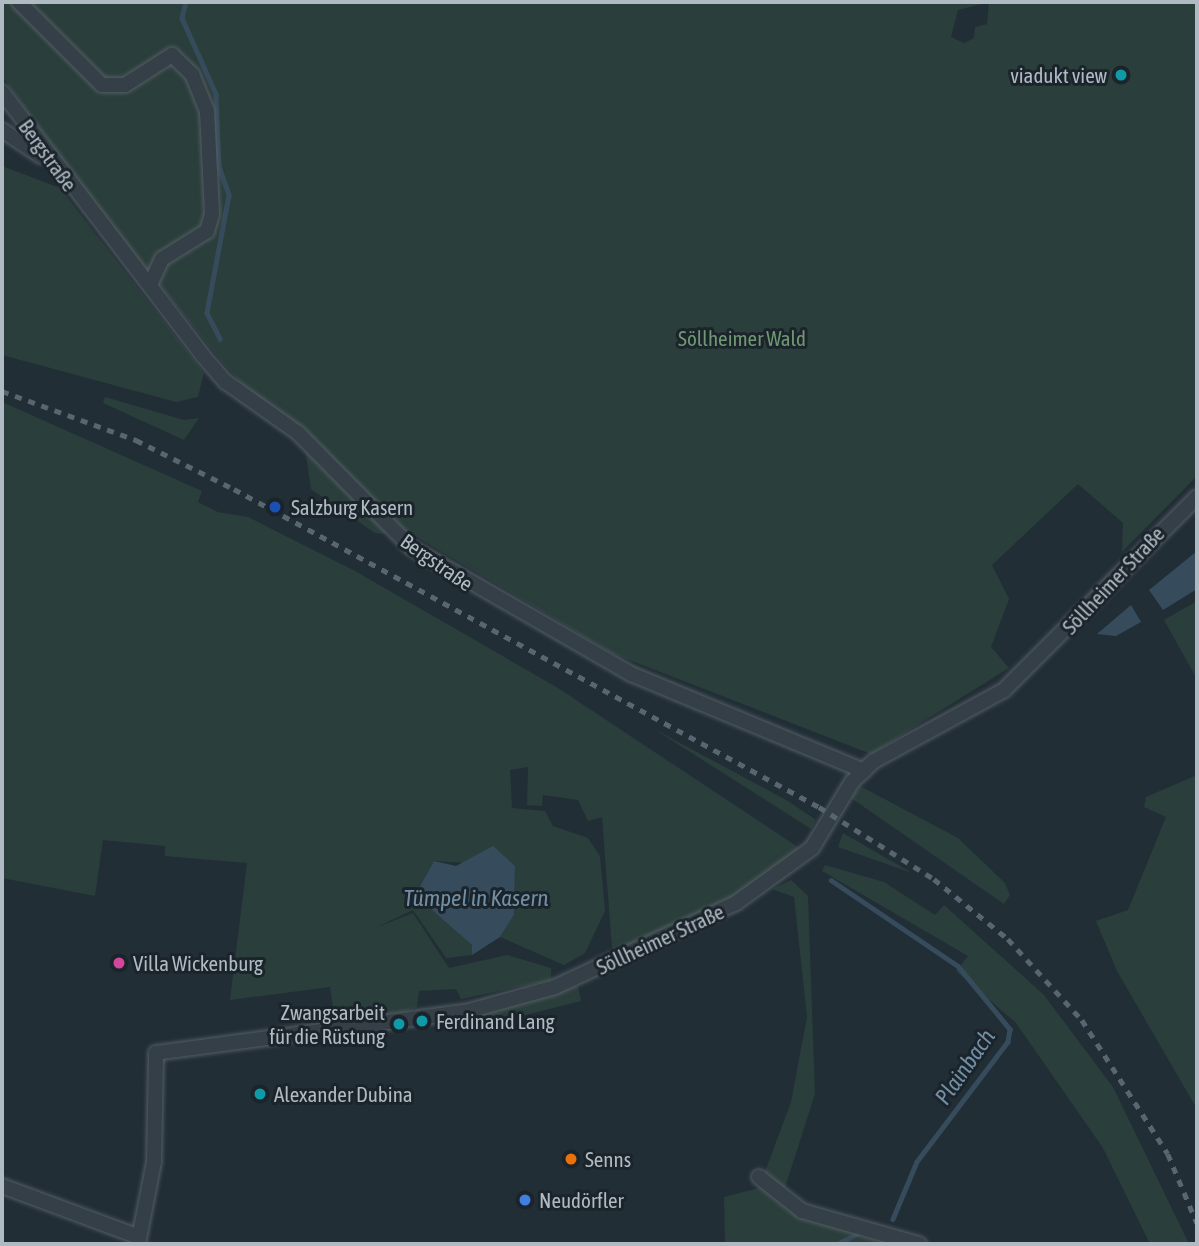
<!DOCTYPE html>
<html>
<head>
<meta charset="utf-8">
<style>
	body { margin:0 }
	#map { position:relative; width:1199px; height:1246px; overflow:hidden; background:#222e36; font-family:"Asap Condensed",sans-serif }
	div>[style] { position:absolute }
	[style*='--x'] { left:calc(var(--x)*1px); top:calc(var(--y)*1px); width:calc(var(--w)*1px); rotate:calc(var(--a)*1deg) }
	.green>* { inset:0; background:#2a3e3b }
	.water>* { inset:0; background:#364c5c }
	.stream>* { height:4.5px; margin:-2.25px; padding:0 2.25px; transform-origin:2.25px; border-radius:2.25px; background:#364c5c }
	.roads { filter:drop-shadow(0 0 2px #535d64) drop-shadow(0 0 2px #535d64) }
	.street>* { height:14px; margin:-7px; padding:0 7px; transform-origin:7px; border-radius:7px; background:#353f47 }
	.rail>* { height:4.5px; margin-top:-2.25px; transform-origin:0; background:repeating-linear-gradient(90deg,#596670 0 7px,transparent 0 14px) }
	.dots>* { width:19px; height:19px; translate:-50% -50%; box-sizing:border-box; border:4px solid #1b242b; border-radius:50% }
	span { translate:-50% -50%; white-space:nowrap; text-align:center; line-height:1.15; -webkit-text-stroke:6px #1b242b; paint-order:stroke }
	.poi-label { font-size:21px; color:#b0bac3 }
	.right { translate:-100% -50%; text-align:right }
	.left { translate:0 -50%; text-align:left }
	.street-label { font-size:21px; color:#b0bac3 }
	.park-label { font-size:21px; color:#709773 }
	.water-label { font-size:23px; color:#7290a5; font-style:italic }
	.frame { position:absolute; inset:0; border:4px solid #b0bac3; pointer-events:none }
</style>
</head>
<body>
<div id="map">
	<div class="green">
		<i style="clip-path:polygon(evenodd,2px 2px,1197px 2px,1197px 476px,1122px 552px,1123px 523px,1078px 484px,992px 565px,1009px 599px,991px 647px,1009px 668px,871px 754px,614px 654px,415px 536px,375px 533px,311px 489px,302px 429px,257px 400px,221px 361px,73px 178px,2px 76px,2px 2px,989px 2px,987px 24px,975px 27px,974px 38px,964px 43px,951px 37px,958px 10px,989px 2px)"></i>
		<i style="clip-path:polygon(2px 166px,60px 188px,204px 373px,198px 397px,176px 402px,2px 355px)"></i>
		<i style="clip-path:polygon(105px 397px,184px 420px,199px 418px,184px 440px,103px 403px)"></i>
		<i style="clip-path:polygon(2px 402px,202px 491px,198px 502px,218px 512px,248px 517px,355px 571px,558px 688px,801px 849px,734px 896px,623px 950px,612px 948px,602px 817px,588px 821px,578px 800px,543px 795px,542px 806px,527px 805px,528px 767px,510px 770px,512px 808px,545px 811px,553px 826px,588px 838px,600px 856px,605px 911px,585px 953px,564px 965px,500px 937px,514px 915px,515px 866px,434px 861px,415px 894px,472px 945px,472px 955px,446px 958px,413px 910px,375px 928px,413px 913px,449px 968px,507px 955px,551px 968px,551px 980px,461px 999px,456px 989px,419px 991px,417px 1007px,404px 1012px,335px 1020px,330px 987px,230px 1000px,247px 863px,165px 856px,165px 846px,103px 840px,95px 896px,2px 878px)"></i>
		<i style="clip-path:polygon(1197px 601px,1197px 679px,1164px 620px)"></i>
		<i style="clip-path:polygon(654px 729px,788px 801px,816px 820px,811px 829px)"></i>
		<i style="clip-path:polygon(1197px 775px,1197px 1109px,1117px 971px,1096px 921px,1128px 910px,1166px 817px,1144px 807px,1146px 797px)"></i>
		<i style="clip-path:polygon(860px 786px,958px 838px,1005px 883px,1010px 895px,1004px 904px,851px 798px)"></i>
		<i style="clip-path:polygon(843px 833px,912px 873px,838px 847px)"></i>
		<i style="clip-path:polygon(825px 865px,884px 882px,935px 915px,944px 905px,1044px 995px,1113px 1087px,1189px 1244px,1150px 1244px,1103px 1148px,1016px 1023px,956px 971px,968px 956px,822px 871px)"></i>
		<i style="clip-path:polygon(791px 880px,808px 896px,815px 1094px,780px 1203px,799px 1216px,887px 1244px,725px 1244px,724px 1197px,759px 1188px,791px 1102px,807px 1017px,794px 897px,772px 889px)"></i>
		<i style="clip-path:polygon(578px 986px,581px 1001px,473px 1028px,465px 1023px,466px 1016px)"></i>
	</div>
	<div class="water">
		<i style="clip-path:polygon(1197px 551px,1197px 589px,1163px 610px,1149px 590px)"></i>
		<i style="clip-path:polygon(1131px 605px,1141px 622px,1116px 636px,1097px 634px)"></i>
		<i style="clip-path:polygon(493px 846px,515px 866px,514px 915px,500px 937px,472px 955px,472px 945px,415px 895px,434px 861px,456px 866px)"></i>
	</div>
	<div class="stream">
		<i style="--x:186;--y:2;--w:16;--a:104"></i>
		<i style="--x:182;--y:18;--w:83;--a:65.9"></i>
		<i style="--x:216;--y:94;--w:72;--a:87.6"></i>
		<i style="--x:219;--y:166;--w:31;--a:71"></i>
		<i style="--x:229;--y:195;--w:120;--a:100.6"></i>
		<i style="--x:207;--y:313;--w:29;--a:63"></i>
		<i style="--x:831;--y:880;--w:153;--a:34.1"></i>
		<i style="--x:958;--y:966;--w:82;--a:50.5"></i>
		<i style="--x:1010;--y:1029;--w:13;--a:99"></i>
		<i style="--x:1008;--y:1042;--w:151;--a:127.2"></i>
		<i style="--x:917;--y:1162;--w:62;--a:112.8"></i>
		<i style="--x:837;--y:1244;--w:25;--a:-27"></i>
	</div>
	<div class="roads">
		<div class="street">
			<i style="--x:19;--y:2;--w:117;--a:45"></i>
			<i style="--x:102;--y:85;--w:23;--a:0"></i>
			<i style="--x:125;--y:85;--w:56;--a:-32.6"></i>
			<i style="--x:172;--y:55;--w:28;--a:44"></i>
			<i style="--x:192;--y:74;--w:40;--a:68"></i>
			<i style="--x:207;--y:111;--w:103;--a:87.2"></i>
			<i style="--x:212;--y:214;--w:18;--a:106"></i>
			<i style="--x:207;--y:231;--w:53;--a:148.1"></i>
			<i style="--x:162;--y:259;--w:29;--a:115"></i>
			<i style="--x:2;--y:92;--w:332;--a:52.7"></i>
			<i style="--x:203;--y:356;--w:35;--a:49"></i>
			<i style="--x:226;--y:382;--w:88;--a:35.3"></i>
			<i style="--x:298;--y:433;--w:162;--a:45.3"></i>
			<i style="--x:412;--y:548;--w:253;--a:29.9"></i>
			<i style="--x:631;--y:674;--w:252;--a:22.6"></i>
			<i style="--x:2;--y:130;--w:47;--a:33.7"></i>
			<i style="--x:759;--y:1177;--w:55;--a:38.3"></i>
			<i style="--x:802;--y:1211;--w:122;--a:15.8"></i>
			<i style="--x:2;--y:1186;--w:146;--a:20.4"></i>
			<i style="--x:138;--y:1244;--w:84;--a:-79"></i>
			<i style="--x:154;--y:1162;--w:109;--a:-88.9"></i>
			<i style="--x:156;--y:1053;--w:312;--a:-7.6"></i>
			<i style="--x:465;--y:1012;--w:93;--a:-15.5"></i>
			<i style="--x:555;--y:987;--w:200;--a:-24.9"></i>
			<i style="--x:736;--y:903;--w:94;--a:-35.9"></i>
			<i style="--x:812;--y:848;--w:77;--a:-58.8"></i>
			<i style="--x:852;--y:782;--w:30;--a:-44"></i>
			<i style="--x:874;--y:761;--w:148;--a:-28.6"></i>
			<i style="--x:1004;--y:690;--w:273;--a:-45"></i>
		</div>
	</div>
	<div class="rail">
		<i style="--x:2;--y:391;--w:143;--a:20.1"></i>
		<i style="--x:136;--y:440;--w:110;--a:26.6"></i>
		<i style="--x:234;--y:489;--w:666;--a:28.53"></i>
		<i style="--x:819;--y:807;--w:136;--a:32.1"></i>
		<i style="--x:934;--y:879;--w:95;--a:39"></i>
		<i style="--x:1008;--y:939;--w:110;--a:47.6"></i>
		<i style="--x:1082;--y:1020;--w:159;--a:57.3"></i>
		<i style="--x:1168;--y:1154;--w:75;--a:67.2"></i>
	</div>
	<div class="dots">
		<i style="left:1121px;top:75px;background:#0f9aa8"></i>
		<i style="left:275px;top:507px;background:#1a4fb4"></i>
		<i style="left:119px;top:963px;background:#d1479c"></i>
		<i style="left:422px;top:1021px;background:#0f9aa8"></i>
		<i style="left:399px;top:1024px;background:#0f9aa8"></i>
		<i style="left:260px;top:1094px;background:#0f9aa8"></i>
		<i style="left:571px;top:1159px;background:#e8710a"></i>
		<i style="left:525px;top:1200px;background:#3f7fe0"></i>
	</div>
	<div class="poi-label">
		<span class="right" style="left:1107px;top:75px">viadukt view</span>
		<span class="left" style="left:291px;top:507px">Salzburg Kasern</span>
		<span class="left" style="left:133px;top:963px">Villa Wickenburg</span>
		<span class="right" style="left:385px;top:1024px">Zwangsarbeit<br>für die Rüstung</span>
		<span class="left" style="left:436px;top:1021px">Ferdinand Lang</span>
		<span class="left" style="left:274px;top:1094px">Alexander Dubina</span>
		<span class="left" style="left:585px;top:1159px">Senns</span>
		<span class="left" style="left:539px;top:1200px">Neudörfler</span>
	</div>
	<div class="street-label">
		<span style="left:48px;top:155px;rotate:54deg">Bergstraße</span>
		<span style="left:437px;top:562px;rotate:35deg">Bergstraße</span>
		<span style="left:1113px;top:580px;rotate:-47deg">Söllheimer Straße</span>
		<span style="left:660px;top:939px;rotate:-25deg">Söllheimer Straße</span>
	</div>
	<div class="park-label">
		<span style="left:742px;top:338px">Söllheimer Wald</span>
	</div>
	<div class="water-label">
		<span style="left:476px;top:898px">Tümpel in Kasern</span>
		<span style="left:965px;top:1067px;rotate:-55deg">Plainbach</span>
	</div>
	<div class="frame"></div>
</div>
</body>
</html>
